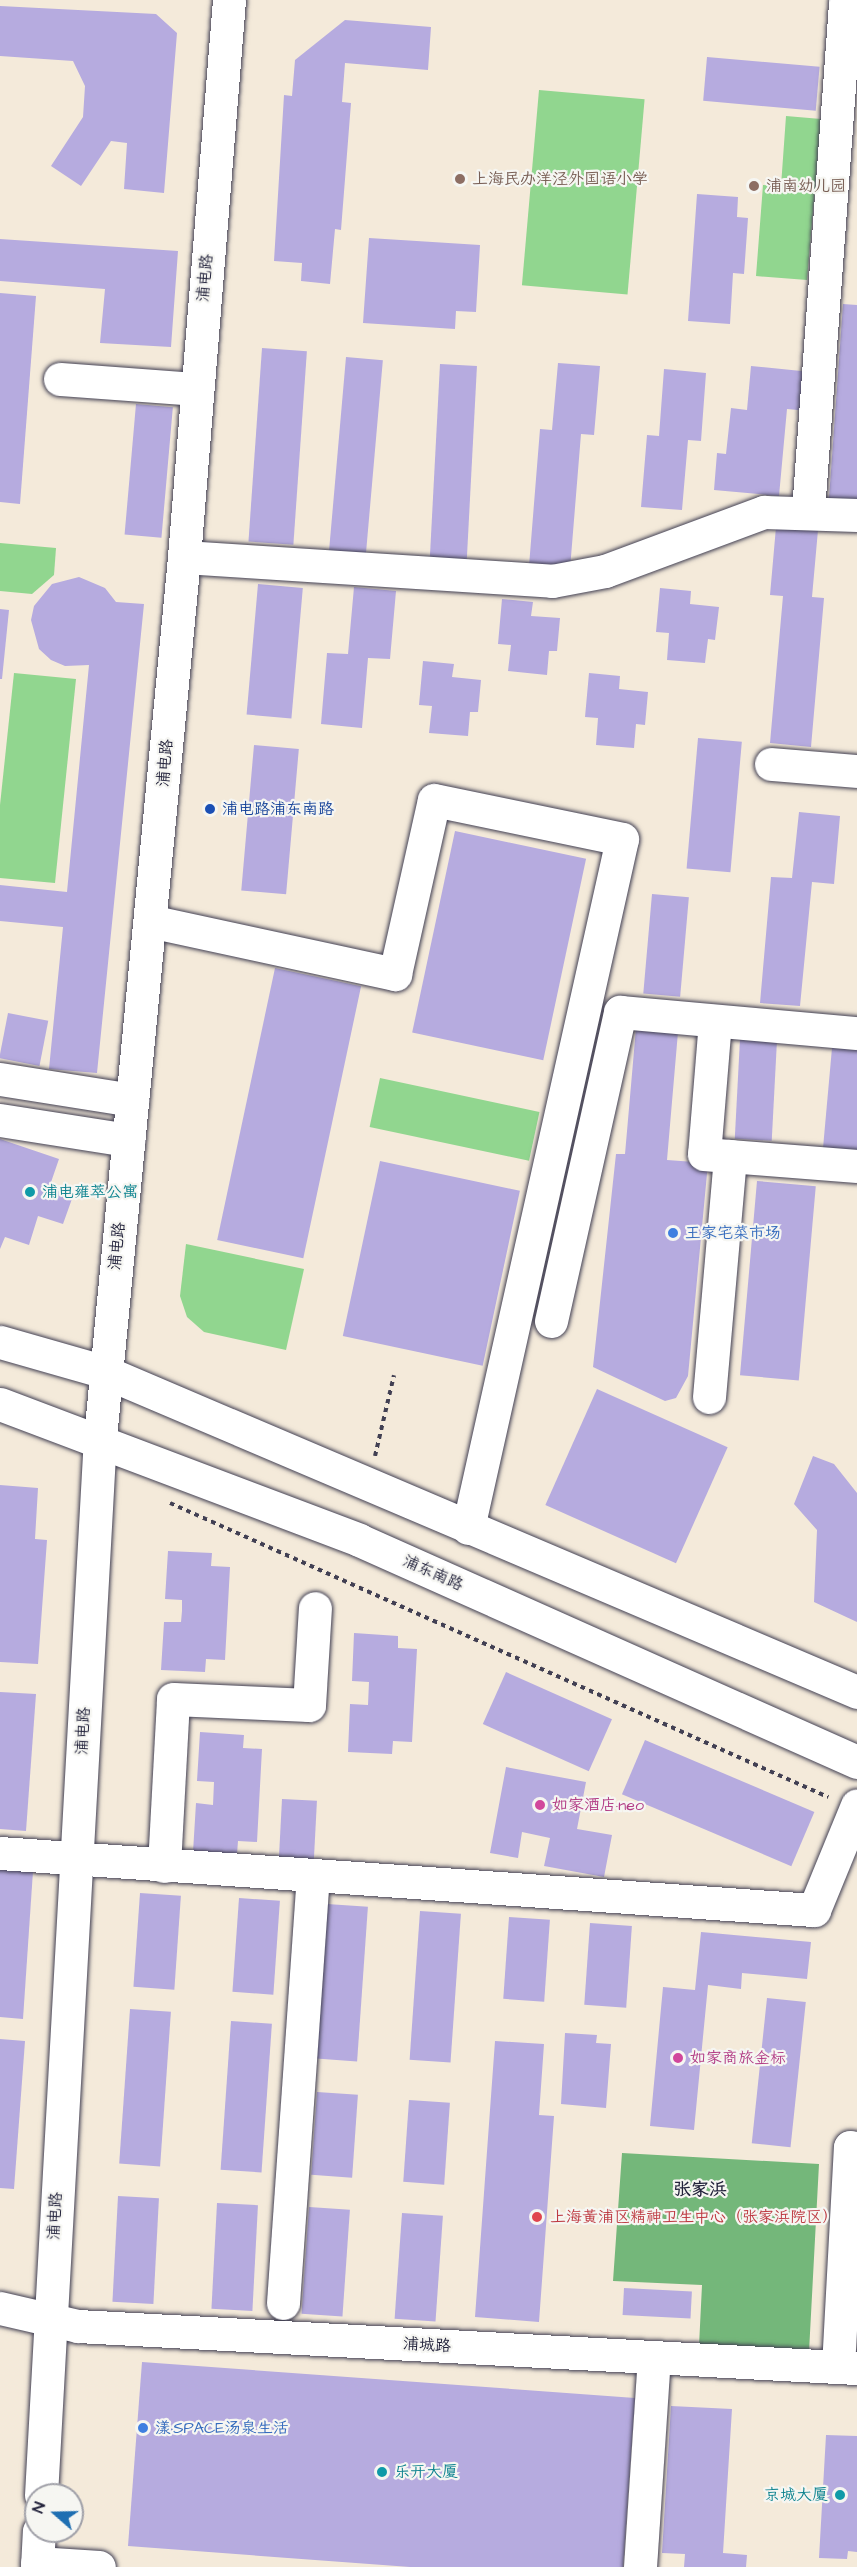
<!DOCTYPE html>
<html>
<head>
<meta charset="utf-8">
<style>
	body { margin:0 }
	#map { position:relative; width:857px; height:2567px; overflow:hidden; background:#f4eada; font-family:"Architects Daughter","LXGW WenKai TC",sans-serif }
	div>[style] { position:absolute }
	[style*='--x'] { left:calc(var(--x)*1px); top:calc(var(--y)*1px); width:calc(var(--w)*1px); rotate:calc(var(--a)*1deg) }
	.green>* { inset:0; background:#91d68f; transform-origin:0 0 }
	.forest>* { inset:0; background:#74b77a }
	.building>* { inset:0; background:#b6abdf; transform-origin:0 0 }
	.path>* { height:4px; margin-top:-2px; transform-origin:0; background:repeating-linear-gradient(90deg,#424053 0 4.5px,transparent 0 9px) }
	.roads { filter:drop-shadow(0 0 2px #424053) drop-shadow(0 0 2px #424053) }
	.minor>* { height:33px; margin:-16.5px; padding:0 16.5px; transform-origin:16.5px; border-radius:16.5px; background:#fff }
	.major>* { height:33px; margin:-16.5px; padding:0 16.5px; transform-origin:16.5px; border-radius:16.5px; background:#fff }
	.dots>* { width:16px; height:16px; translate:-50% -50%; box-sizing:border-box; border:3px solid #f6f6f2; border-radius:50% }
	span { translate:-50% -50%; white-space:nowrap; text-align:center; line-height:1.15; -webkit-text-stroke:4.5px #f6f6f2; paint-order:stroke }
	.education-label { font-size:16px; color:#785e54 }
	.left { translate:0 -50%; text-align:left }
	.street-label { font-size:16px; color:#22223b }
	.transit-label { font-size:16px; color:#164399 }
	.culture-label { font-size:16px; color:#0d838f }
	.right { translate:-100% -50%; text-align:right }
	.shop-label { font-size:16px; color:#366cbe }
	.hotel-label { font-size:16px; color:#b23c85 }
	.health-label { font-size:16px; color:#be3a42 }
	.neighbourhood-label { font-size:18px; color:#22223b; font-weight:700 }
	.north { position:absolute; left:24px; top:2483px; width:60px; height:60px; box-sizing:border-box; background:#f6f6f2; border:2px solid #a1a1a9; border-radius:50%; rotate:290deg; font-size:16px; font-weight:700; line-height:24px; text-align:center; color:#22223b }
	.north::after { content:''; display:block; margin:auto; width:21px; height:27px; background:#1f6fb2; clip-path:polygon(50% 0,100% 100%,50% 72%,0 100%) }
</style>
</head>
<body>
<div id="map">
	<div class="green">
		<i style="left:539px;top:90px;width:106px;height:196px;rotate:5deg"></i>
		<i style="clip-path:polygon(786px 116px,821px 119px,807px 280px,756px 276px,763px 185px,781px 186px)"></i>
		<i style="clip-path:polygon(0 543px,56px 548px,54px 575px,32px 594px,0 591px)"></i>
		<i style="clip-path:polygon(14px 673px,76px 679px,55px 883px,0 878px,0 805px)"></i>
		<i style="left:380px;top:1078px;width:163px;height:50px;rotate:12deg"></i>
		<i style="clip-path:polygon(186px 1244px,304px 1269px,286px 1350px,204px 1332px,187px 1317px,180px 1296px)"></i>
	</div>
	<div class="forest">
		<i style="clip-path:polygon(622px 2153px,819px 2164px,809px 2352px,699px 2346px,702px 2285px,613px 2281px)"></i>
	</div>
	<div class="building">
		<i style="clip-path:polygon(0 6px,156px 14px,177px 33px,164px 193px,124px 189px,127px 143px,111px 141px,81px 186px,51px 166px,83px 117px,85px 86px,73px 61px,0 56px)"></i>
		<i style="clip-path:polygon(345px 20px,431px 27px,428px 70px,345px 63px,342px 102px,351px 103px,341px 230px,335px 229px,330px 284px,301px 281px,302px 263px,274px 261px,284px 95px,292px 96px,295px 60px)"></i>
		<i style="left:707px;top:57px;width:113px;height:44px;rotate:5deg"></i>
		<i style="clip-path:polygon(697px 194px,738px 197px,737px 217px,748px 218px,744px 274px,733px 273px,730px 324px,688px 321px)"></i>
		<i style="clip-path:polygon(369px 238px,480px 245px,476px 312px,456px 311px,455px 329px,363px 323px)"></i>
		<i style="clip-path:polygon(0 239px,178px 251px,171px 347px,100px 343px,105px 289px,0 281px)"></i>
		<i style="clip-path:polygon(0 293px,36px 296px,20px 504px,0 502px)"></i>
		<i style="clip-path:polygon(843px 304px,857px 305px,857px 500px,829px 498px)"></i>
		<i style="left:262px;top:348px;width:45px;height:194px;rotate:4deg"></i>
		<i style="left:346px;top:357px;width:37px;height:195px;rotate:5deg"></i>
		<i style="clip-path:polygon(558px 363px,600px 366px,594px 435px,581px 434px,570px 569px,529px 566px,540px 429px,552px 430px)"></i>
		<i style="left:440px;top:364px;width:37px;height:194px;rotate:3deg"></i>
		<i style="clip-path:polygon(751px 366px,811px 372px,808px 411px,787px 409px,779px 496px,714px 490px,717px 453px,726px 454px,731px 408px,747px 410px)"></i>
		<i style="clip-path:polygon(664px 369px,706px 373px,701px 441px,688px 440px,682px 510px,641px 507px,647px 435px,659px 436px)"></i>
		<i style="left:136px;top:404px;width:37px;height:131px;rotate:5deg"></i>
		<i style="clip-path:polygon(776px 527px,818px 530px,812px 597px,824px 598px,811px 747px,770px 743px,783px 596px,770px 595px)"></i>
		<i style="clip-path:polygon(79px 577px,105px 588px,116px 602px,144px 604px,97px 1073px,49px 1069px,63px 927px,0 921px,0 885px,67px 892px,89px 665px,65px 666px,51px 660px,39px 649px,31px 620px,34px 606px,52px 584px)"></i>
		<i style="left:258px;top:584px;width:45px;height:131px;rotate:5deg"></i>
		<i style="clip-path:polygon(354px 587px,396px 591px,390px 659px,368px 658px,362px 728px,321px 724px,327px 653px,348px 654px)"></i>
		<i style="clip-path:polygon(660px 588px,691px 591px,690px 604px,719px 607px,715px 640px,708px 639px,705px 663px,667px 660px,669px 633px,656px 632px)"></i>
		<i style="clip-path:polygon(502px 599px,533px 602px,531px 616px,560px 618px,557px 651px,549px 651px,547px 675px,508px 671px,511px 645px,498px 644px)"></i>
		<i style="clip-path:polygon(0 609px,9px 610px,2px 679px,0 679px)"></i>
		<i style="clip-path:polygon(423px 661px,454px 664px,452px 677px,481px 680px,478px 712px,470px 712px,468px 736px,429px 733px,432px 706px,419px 705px)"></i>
		<i style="clip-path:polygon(589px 673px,620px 676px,619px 689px,648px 692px,645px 725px,636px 724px,634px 748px,596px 745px,598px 718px,585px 717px)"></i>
		<i style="left:698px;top:738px;width:44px;height:131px;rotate:5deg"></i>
		<i style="left:254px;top:745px;width:45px;height:146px;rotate:5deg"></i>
		<i style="clip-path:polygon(799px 812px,840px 816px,834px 884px,812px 882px,800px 1006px,760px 1003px,771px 877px,792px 878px)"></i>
		<i style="left:455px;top:831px;width:134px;height:206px;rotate:12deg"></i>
		<i style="left:652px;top:894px;width:37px;height:100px;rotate:5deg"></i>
		<i style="left:275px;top:968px;width:88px;height:278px;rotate:12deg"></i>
		<i style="left:8px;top:1013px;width:41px;height:46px;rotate:11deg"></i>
		<i style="clip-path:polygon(636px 1028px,678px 1032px,667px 1160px,708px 1163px,688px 1376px,676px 1398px,665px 1401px,593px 1367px,616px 1154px,625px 1154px)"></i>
		<i style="left:740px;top:1039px;width:37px;height:100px;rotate:3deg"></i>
		<i style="clip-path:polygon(832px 1048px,857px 1050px,857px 1151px,823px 1148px)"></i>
		<i style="clip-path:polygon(0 1139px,59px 1159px,49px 1188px,73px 1196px,63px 1224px,38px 1216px,29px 1245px,5px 1237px,0 1249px)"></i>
		<i style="left:380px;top:1161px;width:143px;height:179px;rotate:12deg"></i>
		<i style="left:757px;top:1181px;width:59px;height:195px;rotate:5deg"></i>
		<i style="left:597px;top:1389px;width:143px;height:127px;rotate:24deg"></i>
		<i style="clip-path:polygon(813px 1456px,834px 1464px,857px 1493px,857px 1622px,814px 1602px,817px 1530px,794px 1504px)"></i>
		<i style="clip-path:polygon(0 1485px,38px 1488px,35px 1539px,47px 1540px,38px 1664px,0 1662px)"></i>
		<i style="clip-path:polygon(168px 1551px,212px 1553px,211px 1566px,230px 1567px,225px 1660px,206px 1659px,205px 1672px,161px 1670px,164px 1622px,181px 1622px,182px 1611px,182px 1600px,165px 1599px)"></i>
		<i style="clip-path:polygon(354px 1633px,398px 1636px,398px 1648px,417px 1649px,412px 1742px,393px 1741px,392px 1754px,348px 1752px,350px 1704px,368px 1705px,369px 1682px,352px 1681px)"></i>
		<i style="left:506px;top:1672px;width:116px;height:57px;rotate:24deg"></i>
		<i style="clip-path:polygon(0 1692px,36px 1694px,26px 1831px,0 1829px)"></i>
		<i style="clip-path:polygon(200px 1732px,244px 1735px,243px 1748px,262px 1749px,257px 1842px,238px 1841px,237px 1854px,193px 1852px,196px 1803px,213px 1805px,214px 1782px,197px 1781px)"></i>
		<i style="left:645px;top:1740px;width:184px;height:59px;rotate:23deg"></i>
		<i style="clip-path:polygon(506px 1767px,586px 1782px,577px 1829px,612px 1835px,604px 1877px,544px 1866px,550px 1838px,522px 1832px,518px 1858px,490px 1853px)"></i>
		<i style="left:282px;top:1799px;width:35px;height:60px;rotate:3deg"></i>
		<i style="clip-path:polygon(0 1869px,33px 1871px,23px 2019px,0 2017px)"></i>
		<i style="left:140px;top:1893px;width:41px;height:94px;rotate:4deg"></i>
		<i style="left:239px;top:1898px;width:41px;height:94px;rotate:4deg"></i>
		<i style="left:327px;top:1904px;width:41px;height:155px;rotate:4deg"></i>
		<i style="left:420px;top:1911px;width:41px;height:149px;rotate:4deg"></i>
		<i style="left:509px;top:1917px;width:41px;height:82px;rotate:4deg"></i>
		<i style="left:590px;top:1923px;width:42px;height:82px;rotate:4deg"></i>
		<i style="clip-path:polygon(701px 1932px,811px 1942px,807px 1979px,742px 1973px,741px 1989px,708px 1985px,694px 2130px,650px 2126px,663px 1987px,695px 1990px)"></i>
		<i style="left:767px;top:1998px;width:39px;height:146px;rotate:6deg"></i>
		<i style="left:130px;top:2009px;width:41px;height:155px;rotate:4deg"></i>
		<i style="left:231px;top:2021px;width:41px;height:149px;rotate:4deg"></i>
		<i style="clip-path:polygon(565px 2033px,597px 2035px,596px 2043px,611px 2044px,606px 2108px,561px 2104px)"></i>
		<i style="clip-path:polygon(0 2039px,25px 2041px,14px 2189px,0 2188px)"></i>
		<i style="clip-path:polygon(495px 2041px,544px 2044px,539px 2115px,554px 2116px,539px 2322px,475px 2317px)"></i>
		<i style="left:317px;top:2092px;width:41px;height:83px;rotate:4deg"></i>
		<i style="left:409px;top:2100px;width:41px;height:82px;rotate:4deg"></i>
		<i style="left:118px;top:2196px;width:41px;height:106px;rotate:3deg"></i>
		<i style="left:217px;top:2203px;width:41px;height:106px;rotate:3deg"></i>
		<i style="left:309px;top:2207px;width:41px;height:107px;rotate:4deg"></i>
		<i style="left:402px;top:2213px;width:41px;height:106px;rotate:4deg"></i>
		<i style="left:624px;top:2288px;width:68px;height:27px;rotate:3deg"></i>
		<i style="clip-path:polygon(142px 2362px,635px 2398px,623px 2567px,410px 2567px,128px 2546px)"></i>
		<i style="clip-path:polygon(671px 2406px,732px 2409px,723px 2553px,747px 2555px,746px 2567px,684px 2567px,685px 2554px,662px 2553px)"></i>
		<i style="clip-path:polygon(826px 2435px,857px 2436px,857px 2552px,848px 2551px,847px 2559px,819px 2558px)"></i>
	</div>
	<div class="path">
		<i style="--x:375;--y:1456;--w:83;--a:-76.8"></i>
		<i style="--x:170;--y:1503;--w:721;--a:24.08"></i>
	</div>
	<div class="roads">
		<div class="minor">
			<i style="--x:60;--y:379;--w:135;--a:4.2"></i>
			<i style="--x:808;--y:511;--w:509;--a:-85.83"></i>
			<i style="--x:184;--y:557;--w:369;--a:3.7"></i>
			<i style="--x:552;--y:581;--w:54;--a:-10.7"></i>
			<i style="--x:605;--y:571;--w:170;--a:-20.4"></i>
			<i style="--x:764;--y:512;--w:93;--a:1.8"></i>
			<i style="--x:771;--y:764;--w:86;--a:4.7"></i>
			<i style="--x:150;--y:921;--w:251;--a:12.2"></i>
			<i style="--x:395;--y:974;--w:178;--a:-77.4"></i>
			<i style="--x:434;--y:800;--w:192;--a:11.7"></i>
			<i style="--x:622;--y:839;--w:706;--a:102.6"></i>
			<i style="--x:715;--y:1021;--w:133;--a:94.7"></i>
			<i style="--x:704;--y:1154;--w:153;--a:4.5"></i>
			<i style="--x:0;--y:1079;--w:134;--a:9"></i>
			<i style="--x:0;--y:1120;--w:130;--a:8.9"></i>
			<i style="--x:551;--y:1321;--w:317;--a:-77.4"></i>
			<i style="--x:620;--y:1012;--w:238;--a:5.1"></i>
			<i style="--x:709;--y:1397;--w:242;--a:-85"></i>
			<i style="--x:0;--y:1853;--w:816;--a:4.01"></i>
			<i style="--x:814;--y:1910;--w:113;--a:-67.7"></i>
			<i style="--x:164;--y:1866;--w:167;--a:-86.9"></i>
			<i style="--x:173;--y:1699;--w:136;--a:2.5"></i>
			<i style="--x:309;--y:1705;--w:97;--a:-86.5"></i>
			<i style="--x:283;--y:2303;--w:428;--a:-86"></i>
			<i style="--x:0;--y:2308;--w:80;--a:13"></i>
			<i style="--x:78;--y:2326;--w:780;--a:3.09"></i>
			<i style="--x:838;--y:2367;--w:220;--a:-86.9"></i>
			<i style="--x:850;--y:2147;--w:7;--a:8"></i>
			<i style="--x:41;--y:2495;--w:1059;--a:-86.81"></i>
			<i style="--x:100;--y:1438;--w:885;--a:-84.55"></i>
			<i style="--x:184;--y:557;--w:559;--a:-85.38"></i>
			<i style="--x:37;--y:2563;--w:62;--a:3.7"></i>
			<i style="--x:37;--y:2567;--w:36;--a:-87"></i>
			<i style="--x:640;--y:2567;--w:210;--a:-86.2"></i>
		</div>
		<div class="major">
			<i style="--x:0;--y:1342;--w:109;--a:15.9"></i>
			<i style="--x:105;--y:1372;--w:817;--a:23.05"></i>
			<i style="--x:0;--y:1404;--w:384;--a:20.7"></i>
			<i style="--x:359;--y:1540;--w:545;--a:24.03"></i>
		</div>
	</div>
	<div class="dots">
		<i style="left:460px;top:179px;background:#8d6e63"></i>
		<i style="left:754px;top:186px;background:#8d6e63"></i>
		<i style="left:210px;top:809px;background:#1a4fb4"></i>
		<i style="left:30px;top:1192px;background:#0f9aa8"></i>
		<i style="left:673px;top:1233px;background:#3f7fe0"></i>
		<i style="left:540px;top:1805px;background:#d1479c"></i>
		<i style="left:678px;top:2058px;background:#d1479c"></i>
		<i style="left:537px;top:2217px;background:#e0444e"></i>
		<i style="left:143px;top:2428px;background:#3f7fe0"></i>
		<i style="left:382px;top:2472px;background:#0f9aa8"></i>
		<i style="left:840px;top:2495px;background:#0f9aa8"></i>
	</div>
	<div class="education-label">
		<span class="left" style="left:472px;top:179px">上海民办洋泾外国语小学</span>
		<span class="left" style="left:766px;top:186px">浦南幼儿园</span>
	</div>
	<div class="street-label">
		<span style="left:205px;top:278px;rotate:-85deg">浦电路</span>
		<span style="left:165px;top:763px;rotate:-85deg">浦电路</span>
		<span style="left:117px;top:1246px;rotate:-84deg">浦电路</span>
		<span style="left:433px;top:1573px;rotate:24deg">浦东南路</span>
		<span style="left:83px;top:1731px;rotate:-87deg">浦电路</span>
		<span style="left:55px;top:2216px;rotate:-87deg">浦电路</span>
		<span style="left:427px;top:2345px;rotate:3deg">浦城路</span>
	</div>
	<div class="transit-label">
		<span class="left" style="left:222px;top:809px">浦电路浦东南路</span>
	</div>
	<div class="culture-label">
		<span class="left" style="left:42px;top:1192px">浦电雍萃公寓</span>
		<span class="left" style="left:394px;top:2472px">乐开大厦</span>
		<span class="right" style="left:828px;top:2495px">京城大厦</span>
	</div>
	<div class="shop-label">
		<span class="left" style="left:685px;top:1233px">王家宅菜市场</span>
		<span class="left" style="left:155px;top:2428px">漾·SPACE汤泉生活</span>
	</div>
	<div class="hotel-label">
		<span class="left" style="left:552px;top:1805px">如家酒店·neo</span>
		<span class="left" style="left:690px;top:2058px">如家商旅金标</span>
	</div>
	<div class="health-label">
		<span class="left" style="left:550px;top:2217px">上海黄浦区精神卫生中心（张家浜院区）</span>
	</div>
	<div class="neighbourhood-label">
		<span style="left:700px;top:2190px">张家浜</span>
	</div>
	<div class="north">N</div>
</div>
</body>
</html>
